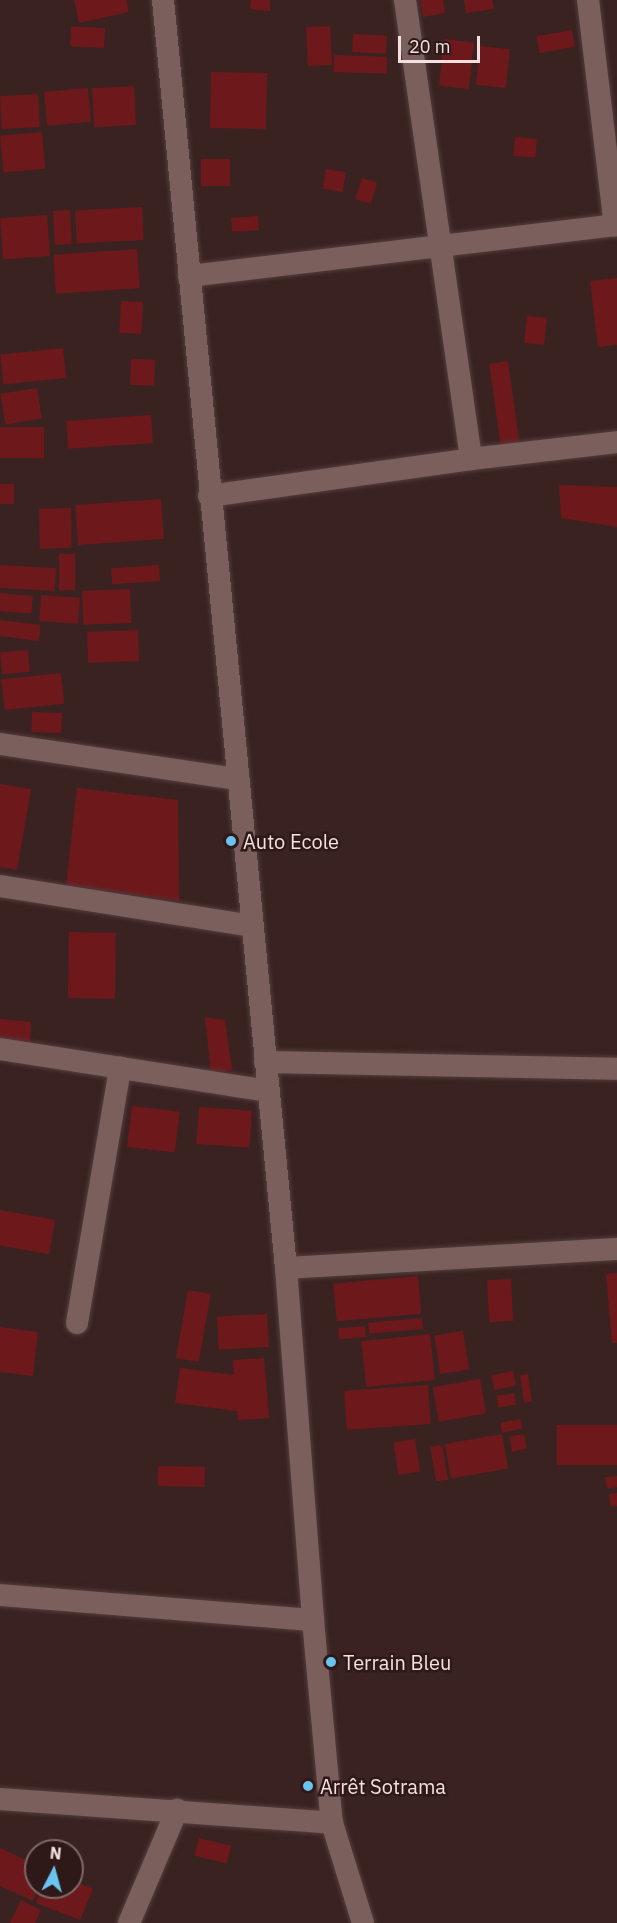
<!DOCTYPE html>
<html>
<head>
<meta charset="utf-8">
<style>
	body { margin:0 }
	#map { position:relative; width:617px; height:1923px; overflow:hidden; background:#3a2221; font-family:"IBM Plex Sans",sans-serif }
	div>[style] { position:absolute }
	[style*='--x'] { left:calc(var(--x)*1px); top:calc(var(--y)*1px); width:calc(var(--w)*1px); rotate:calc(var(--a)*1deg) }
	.building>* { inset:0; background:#6d191c; transform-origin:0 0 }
	.roads { filter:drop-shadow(0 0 2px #523e3d) drop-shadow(0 0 2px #523e3d) }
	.minor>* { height:22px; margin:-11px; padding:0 11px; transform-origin:11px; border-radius:11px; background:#7b5f5d }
	.dots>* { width:16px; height:16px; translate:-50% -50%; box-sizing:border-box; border:3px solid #2f1918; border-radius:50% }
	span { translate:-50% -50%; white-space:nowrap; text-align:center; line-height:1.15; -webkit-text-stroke:5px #2f1918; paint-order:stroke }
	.poi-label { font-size:20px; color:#f2e1e0 }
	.left { translate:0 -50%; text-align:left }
	.north { position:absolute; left:24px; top:1839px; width:60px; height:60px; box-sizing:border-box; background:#2f1918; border:2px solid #7d6968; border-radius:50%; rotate:6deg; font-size:16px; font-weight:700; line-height:24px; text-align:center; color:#f2e1e0 }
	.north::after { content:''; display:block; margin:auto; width:21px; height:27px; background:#69c4f0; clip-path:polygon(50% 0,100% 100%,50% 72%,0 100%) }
	.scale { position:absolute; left:398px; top:36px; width:82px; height:27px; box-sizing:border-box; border:3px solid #f2e1e0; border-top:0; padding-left:8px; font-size:18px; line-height:21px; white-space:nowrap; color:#f2e1e0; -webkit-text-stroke:4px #2f1918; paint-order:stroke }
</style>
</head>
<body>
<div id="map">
	<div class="building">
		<i style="clip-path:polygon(74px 0,126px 0,129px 12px,79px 23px)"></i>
		<i style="clip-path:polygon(251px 0,270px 0,270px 11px,250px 9px)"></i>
		<i style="clip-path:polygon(420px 0,443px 0,445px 13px,423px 17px)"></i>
		<i style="clip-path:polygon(464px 0,492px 0,494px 9px,466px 13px)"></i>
		<i style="left:330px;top:26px;width:39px;height:24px;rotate:87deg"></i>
		<i style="left:105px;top:28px;width:20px;height:34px;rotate:93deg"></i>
		<i style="left:572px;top:30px;width:17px;height:36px;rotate:80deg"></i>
		<i style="left:353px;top:34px;width:34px;height:18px;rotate:3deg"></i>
		<i style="left:444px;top:39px;width:30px;height:47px;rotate:6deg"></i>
		<i style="left:480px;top:46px;width:30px;height:39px;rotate:6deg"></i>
		<i style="left:334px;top:55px;width:53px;height:17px;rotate:2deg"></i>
		<i style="left:211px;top:72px;width:56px;height:56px;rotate:1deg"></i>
		<i style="left:134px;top:86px;width:39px;height:42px;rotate:87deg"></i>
		<i style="left:88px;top:88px;width:34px;height:44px;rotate:85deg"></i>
		<i style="left:38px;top:94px;width:33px;height:38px;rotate:87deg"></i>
		<i style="left:42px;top:132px;width:37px;height:42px;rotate:85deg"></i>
		<i style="left:515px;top:137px;width:22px;height:19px;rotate:5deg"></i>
		<i style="left:201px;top:159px;width:29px;height:27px"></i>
		<i style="left:326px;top:169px;width:20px;height:20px;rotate:9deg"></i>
		<i style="left:362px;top:178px;width:16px;height:22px;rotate:18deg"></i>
		<i style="left:142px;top:207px;width:33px;height:67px;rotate:87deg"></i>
		<i style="left:70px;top:210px;width:34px;height:17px;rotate:87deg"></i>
		<i style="left:47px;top:215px;width:41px;height:47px;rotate:86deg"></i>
		<i style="left:258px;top:216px;width:14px;height:27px;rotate:86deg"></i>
		<i style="left:137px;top:249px;width:39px;height:84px;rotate:86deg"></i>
		<i style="clip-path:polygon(617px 278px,617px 345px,598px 347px,590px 281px)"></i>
		<i style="left:121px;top:301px;width:22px;height:32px;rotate:3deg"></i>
		<i style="left:527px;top:316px;width:20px;height:27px;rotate:6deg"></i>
		<i style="left:63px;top:348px;width:30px;height:63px;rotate:84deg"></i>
		<i style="left:131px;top:359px;width:24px;height:26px;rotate:2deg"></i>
		<i style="left:508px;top:361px;width:87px;height:19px;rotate:82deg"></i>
		<i style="left:37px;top:388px;width:31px;height:37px;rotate:81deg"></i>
		<i style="left:151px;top:415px;width:28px;height:85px;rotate:86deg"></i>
		<i style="left:44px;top:427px;width:31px;height:44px;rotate:90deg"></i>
		<i style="left:0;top:484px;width:14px;height:20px"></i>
		<i style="clip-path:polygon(559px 485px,617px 487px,617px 527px,561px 518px)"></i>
		<i style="left:161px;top:499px;width:40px;height:86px;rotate:86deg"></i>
		<i style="left:71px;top:508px;width:40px;height:32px;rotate:89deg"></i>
		<i style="left:59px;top:554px;width:16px;height:36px"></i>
		<i style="left:0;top:565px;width:56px;height:23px;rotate:3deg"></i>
		<i style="left:159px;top:565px;width:16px;height:48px;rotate:86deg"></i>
		<i style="left:130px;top:589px;width:34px;height:48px;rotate:88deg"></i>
		<i style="left:0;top:593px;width:33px;height:18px;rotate:5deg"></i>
		<i style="left:41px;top:595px;width:39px;height:26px;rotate:4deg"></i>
		<i style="left:0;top:620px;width:41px;height:16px;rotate:7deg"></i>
		<i style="left:138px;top:630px;width:31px;height:51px;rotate:88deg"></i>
		<i style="left:28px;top:650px;width:22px;height:28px;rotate:85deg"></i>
		<i style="left:61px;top:673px;width:31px;height:60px;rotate:84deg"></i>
		<i style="left:32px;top:712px;width:30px;height:20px;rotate:2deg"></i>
		<i style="clip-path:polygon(0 784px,31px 789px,17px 870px,0 867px)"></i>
		<i style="clip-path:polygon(77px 788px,178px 800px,179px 901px,66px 885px)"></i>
		<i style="left:69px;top:932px;width:47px;height:66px;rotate:1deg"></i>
		<i style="clip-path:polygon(205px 1017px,225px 1020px,232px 1070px,211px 1073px)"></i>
		<i style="clip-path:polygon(0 1019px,31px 1022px,30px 1043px,0 1039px)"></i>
		<i style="left:132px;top:1106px;width:48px;height:41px;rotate:7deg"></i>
		<i style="left:199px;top:1107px;width:53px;height:37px;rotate:4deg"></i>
		<i style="left:0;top:1210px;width:56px;height:35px;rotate:10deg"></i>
		<i style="clip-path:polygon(617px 1273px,617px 1343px,612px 1343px,606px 1274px)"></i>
		<i style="left:418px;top:1276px;width:38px;height:85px;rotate:85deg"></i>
		<i style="left:511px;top:1279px;width:42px;height:24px;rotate:87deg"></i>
		<i style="left:188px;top:1290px;width:23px;height:69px;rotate:10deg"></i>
		<i style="left:267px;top:1314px;width:33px;height:50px;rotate:87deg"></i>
		<i style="left:422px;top:1318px;width:11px;height:54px;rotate:85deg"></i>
		<i style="left:365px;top:1326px;width:11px;height:27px;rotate:85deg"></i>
		<i style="clip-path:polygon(0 1327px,38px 1332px,33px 1376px,0 1372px)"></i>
		<i style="left:463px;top:1331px;width:39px;height:29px;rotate:81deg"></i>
		<i style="left:430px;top:1334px;width:46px;height:69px;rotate:84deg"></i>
		<i style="clip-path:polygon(264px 1358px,269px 1418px,238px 1420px,237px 1411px,175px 1403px,180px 1368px,234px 1375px,233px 1360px)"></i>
		<i style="left:513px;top:1371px;width:15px;height:22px;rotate:79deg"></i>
		<i style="left:528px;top:1374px;width:28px;height:8px;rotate:82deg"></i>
		<i style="left:480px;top:1379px;width:35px;height:48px;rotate:80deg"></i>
		<i style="left:428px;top:1385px;width:39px;height:84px;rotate:86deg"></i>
		<i style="left:514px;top:1393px;width:12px;height:18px;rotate:81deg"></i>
		<i style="left:520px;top:1419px;width:10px;height:20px;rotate:79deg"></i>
		<i style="left:617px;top:1425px;width:40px;height:60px;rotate:90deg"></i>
		<i style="left:502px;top:1434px;width:35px;height:58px;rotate:80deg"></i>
		<i style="left:524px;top:1434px;width:15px;height:15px;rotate:79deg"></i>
		<i style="left:415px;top:1439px;width:33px;height:22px;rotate:81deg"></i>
		<i style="left:442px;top:1445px;width:35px;height:12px;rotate:80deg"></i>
		<i style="left:158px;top:1466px;width:47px;height:20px;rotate:1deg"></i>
		<i style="clip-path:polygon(617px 1476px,617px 1487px,607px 1489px,605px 1477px)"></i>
		<i style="clip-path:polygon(617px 1493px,617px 1506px,610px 1506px,609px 1494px)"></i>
		<i style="left:199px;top:1838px;width:33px;height:18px;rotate:14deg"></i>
		<i style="clip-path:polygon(0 1848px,36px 1865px,36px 1887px,39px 1887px,33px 1901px,0 1886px)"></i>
		<i style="clip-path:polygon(72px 1880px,93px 1889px,80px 1920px,36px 1903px,42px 1887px,72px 1887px)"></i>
		<i style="clip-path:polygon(21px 1900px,41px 1910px,35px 1923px,10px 1923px)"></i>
	</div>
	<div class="roads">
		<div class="minor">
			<i style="--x:163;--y:0;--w:1274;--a:84.46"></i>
			<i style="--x:286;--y:1268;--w:353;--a:85.6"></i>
			<i style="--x:313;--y:1620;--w:204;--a:84.7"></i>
			<i style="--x:332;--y:1823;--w:105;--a:72.8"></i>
			<i style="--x:405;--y:0;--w:464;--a:81.8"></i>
			<i style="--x:588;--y:0;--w:227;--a:83.2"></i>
			<i style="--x:189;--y:276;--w:431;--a:-6.8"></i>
			<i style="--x:209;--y:496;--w:265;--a:-8"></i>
			<i style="--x:471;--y:459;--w:147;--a:-6.6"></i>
			<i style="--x:0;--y:744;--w:241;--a:8.4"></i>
			<i style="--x:0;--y:886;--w:255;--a:9"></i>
			<i style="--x:0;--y:1049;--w:271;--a:8.9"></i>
			<i style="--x:265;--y:1062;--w:352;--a:1.1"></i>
			<i style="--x:286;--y:1268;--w:332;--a:-3.3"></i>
			<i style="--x:77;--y:1323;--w:259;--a:-80.4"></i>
			<i style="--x:0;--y:1595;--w:314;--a:4.6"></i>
			<i style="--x:0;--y:1799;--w:333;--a:4.1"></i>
			<i style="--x:129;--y:1923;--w:123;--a:-67"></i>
		</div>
	</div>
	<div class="dots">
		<i style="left:231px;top:841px;background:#69c4f0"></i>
		<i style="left:331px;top:1662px;background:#69c4f0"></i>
		<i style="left:308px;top:1786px;background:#69c4f0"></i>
	</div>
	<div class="poi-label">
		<span class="left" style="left:243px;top:841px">Auto Ecole</span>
		<span class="left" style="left:343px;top:1662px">Terrain Bleu</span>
		<span class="left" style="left:320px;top:1786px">Arrêt Sotrama</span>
	</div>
	<div class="north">N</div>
	<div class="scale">20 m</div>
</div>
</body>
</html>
